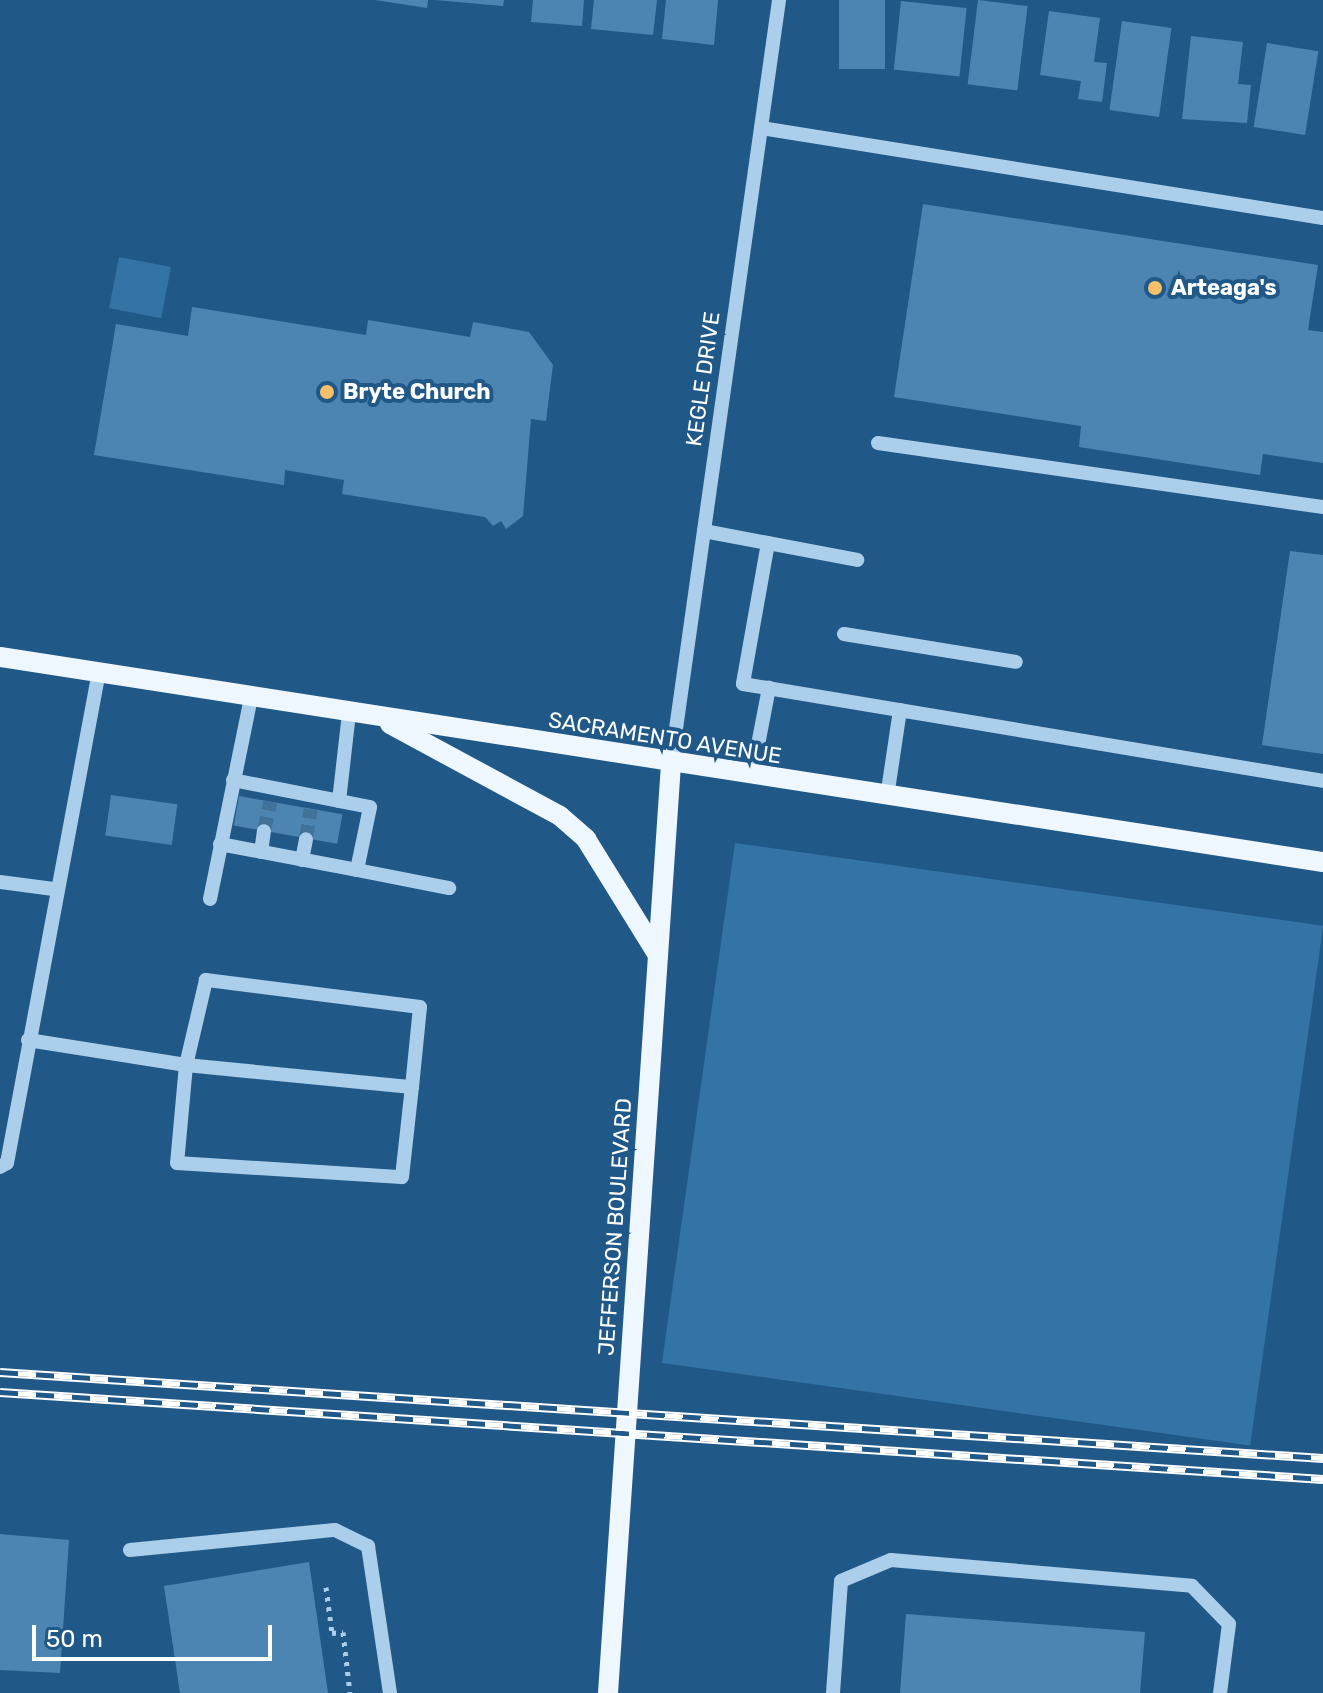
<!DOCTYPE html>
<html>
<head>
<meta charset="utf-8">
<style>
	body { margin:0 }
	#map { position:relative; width:1323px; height:1693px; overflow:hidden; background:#205988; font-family:Rubik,sans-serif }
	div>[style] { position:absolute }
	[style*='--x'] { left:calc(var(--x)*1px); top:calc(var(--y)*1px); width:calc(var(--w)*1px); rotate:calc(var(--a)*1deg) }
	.green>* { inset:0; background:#3473a6; transform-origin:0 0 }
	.building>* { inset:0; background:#4d85b2; transform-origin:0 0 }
	.minor-tunnel>* { height:14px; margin-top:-7px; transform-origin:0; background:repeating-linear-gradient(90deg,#41729a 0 14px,transparent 0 21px) }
	.path>* { height:5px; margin-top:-2.5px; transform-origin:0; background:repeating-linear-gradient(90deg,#abceeb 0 4px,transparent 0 10px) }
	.minor>* { height:14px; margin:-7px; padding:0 7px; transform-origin:7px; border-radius:7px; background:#abceeb }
	.major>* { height:20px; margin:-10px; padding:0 10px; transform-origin:10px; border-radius:10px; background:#eff7fe }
	.rail>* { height:9px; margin-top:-4.5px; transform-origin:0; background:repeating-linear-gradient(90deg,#205988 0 18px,#fff 0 36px); box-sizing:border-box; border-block:2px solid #fff }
	.dots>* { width:22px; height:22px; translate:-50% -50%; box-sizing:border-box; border:4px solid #205988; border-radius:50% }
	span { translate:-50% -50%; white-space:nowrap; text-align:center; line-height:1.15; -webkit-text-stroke:8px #205988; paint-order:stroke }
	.poi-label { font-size:22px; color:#fff; font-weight:700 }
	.left { translate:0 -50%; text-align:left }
	.street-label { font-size:22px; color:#fff }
	.scale { position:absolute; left:32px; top:1625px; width:240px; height:36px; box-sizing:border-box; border:4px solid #fff; border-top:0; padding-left:10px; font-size:24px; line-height:28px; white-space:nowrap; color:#fff; -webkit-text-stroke:6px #205988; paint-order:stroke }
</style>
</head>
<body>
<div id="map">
	<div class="green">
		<i style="left:119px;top:257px;width:53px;height:52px;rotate:11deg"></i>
		<i style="left:735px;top:843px;width:594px;height:525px;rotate:8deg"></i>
	</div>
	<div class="building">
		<i style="clip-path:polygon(375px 0,428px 0,427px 8px)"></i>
		<i style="clip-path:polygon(435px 0,504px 0,503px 6px)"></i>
		<i style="clip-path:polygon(533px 0,584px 0,582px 26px,531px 22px)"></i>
		<i style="clip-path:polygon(594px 0,657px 0,653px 35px,591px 29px)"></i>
		<i style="clip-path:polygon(666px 0,718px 0,714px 45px,662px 39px)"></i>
		<i style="left:839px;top:0;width:46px;height:69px"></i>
		<i style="left:978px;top:0;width:50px;height:85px;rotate:7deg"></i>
		<i style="left:901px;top:1px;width:66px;height:69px;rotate:6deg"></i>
		<i style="clip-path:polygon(1049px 11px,1100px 18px,1094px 62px,1107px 63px,1102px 102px,1078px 99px,1081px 81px,1040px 75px)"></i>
		<i style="left:1122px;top:21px;width:50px;height:90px;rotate:8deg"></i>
		<i style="clip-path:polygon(1191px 36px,1243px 42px,1238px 84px,1251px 85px,1247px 123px,1182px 119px)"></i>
		<i style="left:1267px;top:43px;width:52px;height:85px;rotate:9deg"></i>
		<i style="clip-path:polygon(923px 204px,1318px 265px,1308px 330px,1323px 332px,1323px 463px,1263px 454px,1260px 475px,1079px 447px,1081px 426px,894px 397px)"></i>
		<i style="clip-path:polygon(192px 307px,366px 335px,368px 320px,470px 337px,473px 322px,529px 332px,553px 365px,546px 421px,531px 419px,523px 516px,506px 529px,501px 521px,493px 526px,485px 517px,342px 494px,344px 480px,285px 470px,284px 485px,94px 455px,116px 324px,188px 336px)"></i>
		<i style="clip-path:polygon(1290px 551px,1323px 555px,1323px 754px,1262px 745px)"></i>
		<i style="left:111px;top:795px;width:67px;height:41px;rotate:8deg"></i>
		<i style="left:239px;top:796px;width:105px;height:30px;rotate:10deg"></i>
		<i style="clip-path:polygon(0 1534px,69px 1540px,60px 1673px,0 1670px)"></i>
		<i style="clip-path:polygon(309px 1562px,328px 1693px,180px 1693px,164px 1586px)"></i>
		<i style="clip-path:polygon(906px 1614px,1145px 1632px,1140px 1693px,900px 1693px)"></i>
	</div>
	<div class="minor-tunnel">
		<i style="--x:264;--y:831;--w:30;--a:-78"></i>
		<i style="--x:306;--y:839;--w:30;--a:-81"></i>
	</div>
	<div class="path">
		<i style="--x:326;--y:1587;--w:46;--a:82.6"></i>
		<i style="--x:332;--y:1633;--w:11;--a:-5"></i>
		<i style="--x:343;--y:1632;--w:61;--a:83.5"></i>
	</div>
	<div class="minor">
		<i style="--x:761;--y:128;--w:569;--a:9.1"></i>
		<i style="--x:878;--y:443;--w:450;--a:8.2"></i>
		<i style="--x:704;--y:531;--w:156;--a:10.7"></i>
		<i style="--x:768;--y:543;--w:143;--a:100.1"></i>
		<i style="--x:743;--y:684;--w:588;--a:9.49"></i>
		<i style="--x:844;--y:634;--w:174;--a:9.2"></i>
		<i style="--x:671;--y:764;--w:772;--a:-81.95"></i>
		<i style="--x:752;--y:776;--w:90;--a:-79.1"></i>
		<i style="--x:233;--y:780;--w:108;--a:11.2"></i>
		<i style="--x:887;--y:797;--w:88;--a:-81.5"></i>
		<i style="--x:220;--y:844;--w:139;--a:10.7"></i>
		<i style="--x:357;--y:870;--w:64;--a:-78.3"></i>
		<i style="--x:370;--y:807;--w:32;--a:-169"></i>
		<i style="--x:339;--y:801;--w:89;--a:-83.5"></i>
		<i style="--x:261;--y:852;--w:21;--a:-82"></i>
		<i style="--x:302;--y:860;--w:21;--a:-79"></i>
		<i style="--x:357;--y:870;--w:94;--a:11.1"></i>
		<i style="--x:0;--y:882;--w:54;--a:7.4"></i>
		<i style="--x:210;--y:899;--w:206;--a:-78.5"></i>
		<i style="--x:28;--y:1040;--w:160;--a:9"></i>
		<i style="--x:186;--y:1065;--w:98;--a:95.2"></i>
		<i style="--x:177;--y:1163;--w:225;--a:3.6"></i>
		<i style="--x:402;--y:1177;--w:91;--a:-83.7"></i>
		<i style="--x:412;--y:1087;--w:80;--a:-84.3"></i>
		<i style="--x:420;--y:1007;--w:216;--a:-172.8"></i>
		<i style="--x:206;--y:980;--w:87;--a:103.2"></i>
		<i style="--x:186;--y:1065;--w:227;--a:5.6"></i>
		<i style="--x:0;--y:1167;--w:8;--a:-30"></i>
		<i style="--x:7;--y:1163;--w:499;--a:-79.4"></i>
		<i style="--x:130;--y:1550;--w:206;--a:-5.6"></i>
		<i style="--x:335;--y:1530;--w:37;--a:26"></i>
		<i style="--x:368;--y:1546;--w:149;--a:81.5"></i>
		<i style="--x:833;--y:1693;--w:112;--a:-85.9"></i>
		<i style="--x:841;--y:1581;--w:54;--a:-22.8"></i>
		<i style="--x:891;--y:1560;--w:302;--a:4.9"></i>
		<i style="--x:1192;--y:1586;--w:53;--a:45.8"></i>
		<i style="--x:1229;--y:1624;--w:70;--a:97.4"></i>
	</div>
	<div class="major">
		<i style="--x:0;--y:657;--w:1339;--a:8.81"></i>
		<i style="--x:390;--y:724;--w:193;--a:28.4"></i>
		<i style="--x:560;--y:816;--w:35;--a:41"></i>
		<i style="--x:586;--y:839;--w:137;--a:58.2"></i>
		<i style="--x:608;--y:1693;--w:931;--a:-86.12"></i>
	</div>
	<div class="rail">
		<i style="--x:0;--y:1372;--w:1326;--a:3.72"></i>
		<i style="--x:0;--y:1392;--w:1326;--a:3.76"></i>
	</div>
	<div class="dots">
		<i style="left:1155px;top:288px;background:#f8c06b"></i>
		<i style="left:327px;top:392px;background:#f8c06b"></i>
	</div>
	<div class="poi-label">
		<span class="left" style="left:1171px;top:288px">Arteaga's</span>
		<span class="left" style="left:343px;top:392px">Bryte Church</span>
	</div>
	<div class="street-label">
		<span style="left:703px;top:379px;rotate:-82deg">KEGLE DRIVE</span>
		<span style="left:665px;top:738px;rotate:9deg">SACRAMENTO AVENUE</span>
		<span style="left:615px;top:1227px;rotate:-86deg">JEFFERSON BOULEVARD</span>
	</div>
	<div class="scale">50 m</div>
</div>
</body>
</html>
